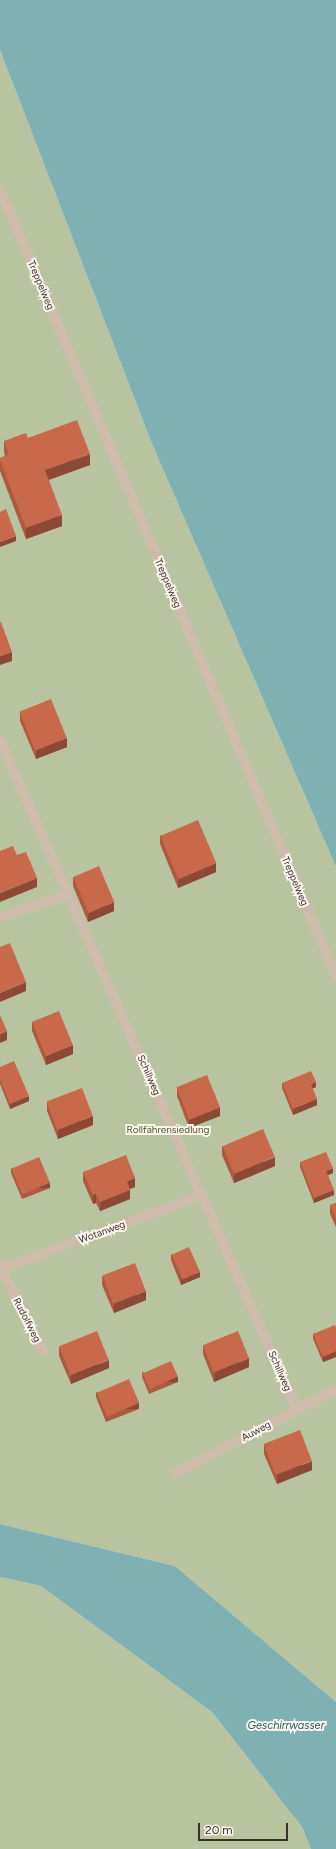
<!DOCTYPE html>
<html>
<head>
<meta charset="utf-8">
<style>
	body { margin:0 }
	#map { position:relative; width:336px; height:1849px; overflow:hidden; background:#f4ebe1; font-family:Figtree,sans-serif }
	div>[style] { position:absolute }
	[style*='--x'] { left:calc(var(--x)*1px); top:calc(var(--y)*1px); width:calc(var(--w)*1px); rotate:calc(var(--a)*1deg) }
	.green>* { inset:0; background:#b8c4a0 }
	.water>* { inset:0; background:#7fb0b2 }
	.minor>* { height:10px; margin:-5px; padding:0 5px; transform-origin:5px; border-radius:5px; background:#cdbbac }
	.wall>* { inset:0; background:#ac5a40 }
	.shaded-wall>* { inset:0; background:#8c4a34; transform-origin:0 0 }
	.building>* { inset:0; background:#c8694b; transform-origin:0 0 }
	span { translate:-50% -50%; white-space:nowrap; text-align:center; line-height:1.15; -webkit-text-stroke:4px #fbf5ee; paint-order:stroke }
	.street-label { font-size:10px; color:#3b302b }
	.park-label { font-size:10px; color:#4a5a2e }
	.water-label { font-size:11px; color:#1f5a5e; font-style:italic }
	.scale { position:absolute; left:198px; top:1823px; width:90px; height:18px; box-sizing:border-box; border:2px solid #3b302b; border-top:0; padding-left:5px; font-size:12px; line-height:14px; white-space:nowrap; color:#3b302b; -webkit-text-stroke:3px #fbf5ee; paint-order:stroke }
</style>
</head>
<body>
<div id="map">
	<div class="green">
		<i style="clip-path:polygon(0 50px,152px 444px,336px 867px,336px 1702px,175px 1566px,0 1524px)"></i>
		<i style="clip-path:polygon(0 1577px,41px 1586px,212px 1712px,302px 1827px,311px 1849px,0 1849px)"></i>
	</div>
	<div class="water">
		<i style="clip-path:polygon(0 0,336px 0,336px 867px,152px 444px,0 50px)"></i>
		<i style="clip-path:polygon(0 1524px,175px 1566px,336px 1702px,336px 1849px,311px 1849px,302px 1827px,212px 1712px,41px 1586px,0 1577px)"></i>
	</div>
	<div class="minor">
		<i style="--x:0;--y:189;--w:856;--a:66.88"></i>
		<i style="--x:0;--y:740;--w:733;--a:66.09"></i>
		<i style="--x:0;--y:917;--w:72;--a:-18.7"></i>
		<i style="--x:0;--y:1266;--w:96;--a:63.4"></i>
		<i style="--x:1;--y:1269;--w:215;--a:-20.1"></i>
		<i style="--x:176;--y:1473;--w:180;--a:-27.4"></i>
	</div>
	<div class="wall">
		<i style="clip-path:polygon(28px 438px,90px 465px,49px 480px,62px 526px,26px 539px,0 471px,0 458px,5px 456px,4px 452px,4px 441px)"></i>
		<i style="clip-path:polygon(20px 712px,67px 747px,36px 759px,20px 721px)"></i>
		<i style="clip-path:polygon(160px 835px,216px 872px,178px 888px,160px 844px)"></i>
		<i style="clip-path:polygon(73px 877px,114px 911px,88px 922px,73px 886px)"></i>
		<i style="clip-path:polygon(32px 1022px,73px 1054px,46px 1065px,32px 1031px)"></i>
		<i style="clip-path:polygon(0 1067px,29px 1101px,10px 1109px,0 1084px)"></i>
		<i style="clip-path:polygon(282px 1083px,316px 1087px,312px 1089px,317px 1105px,293px 1115px,282px 1088px)"></i>
		<i style="clip-path:polygon(177px 1088px,220px 1116px,189px 1128px,177px 1096px)"></i>
		<i style="clip-path:polygon(47px 1102px,93px 1125px,58px 1139px,47px 1111px)"></i>
		<i style="clip-path:polygon(222px 1146px,275px 1166px,234px 1183px,222px 1155px)"></i>
		<i style="clip-path:polygon(300px 1162px,333px 1173px,328px 1175px,334px 1195px,314px 1203px,300px 1167px)"></i>
		<i style="clip-path:polygon(11px 1168px,50px 1188px,22px 1199px,11px 1173px)"></i>
		<i style="clip-path:polygon(83px 1172px,135px 1187px,130px 1189px,130px 1199px,100px 1211px,96px 1203px,93px 1204px,83px 1181px)"></i>
		<i style="clip-path:polygon(336px 1203px,336px 1227px,330px 1214px,330px 1205px)"></i>
		<i style="clip-path:polygon(171px 1254px,200px 1277px,181px 1285px,171px 1260px)"></i>
		<i style="clip-path:polygon(102px 1276px,146px 1300px,114px 1313px,102px 1285px)"></i>
		<i style="clip-path:polygon(336px 1328px,336px 1357px,323px 1362px,313px 1339px,313px 1334px)"></i>
		<i style="clip-path:polygon(203px 1345px,249px 1367px,214px 1382px,203px 1354px)"></i>
		<i style="clip-path:polygon(59px 1347px,109px 1368px,71px 1384px,59px 1356px)"></i>
		<i style="clip-path:polygon(142px 1372px,178px 1382px,149px 1394px,142px 1377px)"></i>
		<i style="clip-path:polygon(96px 1392px,139px 1409px,106px 1422px,96px 1397px)"></i>
		<i style="clip-path:polygon(264px 1445px,312px 1470px,277px 1484px,264px 1454px)"></i>
	</div>
	<div class="shaded-wall">
		<i style="clip-path:polygon(90px 454px,90px 465px,45px 481px,45px 470px)"></i>
		<i style="clip-path:polygon(62px 515px,62px 526px,26px 539px,26px 528px)"></i>
		<i style="clip-path:polygon(16px 536px,16px 541px,0 547px,0 542px)"></i>
		<i style="clip-path:polygon(12px 652px,12px 661px,0 665px,0 656px)"></i>
		<i style="clip-path:polygon(67px 738px,67px 747px,36px 759px,36px 750px)"></i>
		<i style="clip-path:polygon(216px 863px,216px 872px,178px 888px,178px 879px)"></i>
		<i style="clip-path:polygon(37px 878px,37px 887px,0 902px,0 893px)"></i>
		<i style="clip-path:polygon(114px 902px,114px 911px,88px 922px,88px 914px)"></i>
		<i style="clip-path:polygon(26px 982px,26px 991px,0 1002px,0 993px)"></i>
		<i style="clip-path:polygon(7px 1031px,7px 1040px,0 1043px,0 1034px)"></i>
		<i style="clip-path:polygon(73px 1045px,73px 1054px,46px 1065px,46px 1056px)"></i>
		<i style="clip-path:polygon(316px 1082px,316px 1087px,311px 1089px,311px 1084px)"></i>
		<i style="clip-path:polygon(29px 1096px,29px 1101px,10px 1109px,10px 1104px)"></i>
		<i style="clip-path:polygon(317px 1099px,317px 1105px,293px 1115px,293px 1109px)"></i>
		<i style="clip-path:polygon(220px 1107px,220px 1116px,189px 1128px,189px 1119px)"></i>
		<i style="clip-path:polygon(93px 1116px,93px 1125px,58px 1139px,58px 1130px)"></i>
		<i style="clip-path:polygon(275px 1157px,275px 1166px,234px 1183px,234px 1174px)"></i>
		<i style="clip-path:polygon(333px 1168px,333px 1173px,326px 1176px,326px 1171px)"></i>
		<i style="clip-path:polygon(135px 1178px,135px 1187px,127px 1190px,127px 1181px)"></i>
		<i style="left:50px;top:1183px;width:5px;height:30px;rotate:90deg"></i>
		<i style="clip-path:polygon(130px 1190px,130px 1199px,100px 1211px,100px 1202px)"></i>
		<i style="clip-path:polygon(334px 1190px,334px 1195px,314px 1203px,314px 1198px)"></i>
		<i style="clip-path:polygon(96px 1194px,96px 1203px,93px 1204px,93px 1195px)"></i>
		<i style="clip-path:polygon(200px 1272px,200px 1277px,181px 1285px,181px 1279px)"></i>
		<i style="clip-path:polygon(146px 1291px,146px 1300px,114px 1313px,114px 1304px)"></i>
		<i style="clip-path:polygon(336px 1351px,336px 1357px,323px 1362px,323px 1357px)"></i>
		<i style="clip-path:polygon(249px 1358px,249px 1367px,214px 1382px,214px 1373px)"></i>
		<i style="clip-path:polygon(109px 1360px,109px 1368px,71px 1384px,71px 1375px)"></i>
		<i style="left:178px;top:1377px;width:5px;height:31px;rotate:90deg"></i>
		<i style="left:139px;top:1403px;width:6px;height:35px;rotate:90deg"></i>
		<i style="clip-path:polygon(312px 1461px,312px 1470px,277px 1484px,277px 1475px)"></i>
	</div>
	<div class="building">
		<i style="clip-path:polygon(77px 420px,90px 454px,45px 470px,62px 515px,26px 528px,0 460px,0 458px,9px 454px,4px 441px,26px 433px,28px 438px)"></i>
		<i style="clip-path:polygon(6px 509px,16px 536px,0 542px,0 512px)"></i>
		<i style="clip-path:polygon(0 622px,1px 622px,12px 652px,0 656px)"></i>
		<i style="left:51px;top:699px;width:42px;height:34px;rotate:68deg"></i>
		<i style="left:198px;top:820px;width:47px;height:41px;rotate:67deg"></i>
		<i style="clip-path:polygon(13px 846px,17px 855px,26px 852px,37px 878px,0 893px,0 851px)"></i>
		<i style="left:99px;top:866px;width:39px;height:28px;rotate:67deg"></i>
		<i style="clip-path:polygon(10px 943px,26px 982px,0 993px,0 947px)"></i>
		<i style="left:59px;top:1011px;width:37px;height:29px;rotate:68deg"></i>
		<i style="clip-path:polygon(0 1015px,7px 1031px,0 1034px)"></i>
		<i style="clip-path:polygon(14px 1061px,29px 1096px,10px 1104px,0 1079px,0 1067px)"></i>
		<i style="clip-path:polygon(311px 1071px,316px 1082px,311px 1084px,317px 1099px,293px 1109px,282px 1083px)"></i>
		<i style="left:207px;top:1075px;width:35px;height:33px;rotate:68deg"></i>
		<i style="left:82px;top:1088px;width:30px;height:38px;rotate:69deg"></i>
		<i style="left:263px;top:1129px;width:30px;height:44px;rotate:67deg"></i>
		<i style="clip-path:polygon(326px 1152px,333px 1168px,326px 1171px,334px 1190px,314px 1198px,300px 1162px)"></i>
		<i style="clip-path:polygon(126px 1155px,135px 1178px,127px 1181px,130px 1190px,100px 1202px,96px 1194px,93px 1195px,83px 1172px)"></i>
		<i style="left:39px;top:1157px;width:28px;height:30px;rotate:67deg"></i>
		<i style="clip-path:polygon(336px 1203px,336px 1219px,330px 1205px)"></i>
		<i style="left:189px;top:1247px;width:27px;height:19px;rotate:66deg"></i>
		<i style="left:135px;top:1263px;width:30px;height:35px;rotate:69deg"></i>
		<i style="clip-path:polygon(335px 1325px,336px 1328px,336px 1351px,323px 1357px,313px 1334px)"></i>
		<i style="left:97px;top:1331px;width:31px;height:41px;rotate:68deg"></i>
		<i style="left:238px;top:1331px;width:29px;height:38px;rotate:68deg"></i>
		<i style="left:171px;top:1361px;width:17px;height:31px;rotate:66deg"></i>
		<i style="left:129px;top:1379px;width:26px;height:35px;rotate:67deg"></i>
		<i style="left:300px;top:1430px;width:33px;height:39px;rotate:69deg"></i>
	</div>
	<div class="street-label">
		<span style="left:41px;top:285px;rotate:67deg">Treppelweg</span>
		<span style="left:168px;top:583px;rotate:67deg">Treppelweg</span>
		<span style="left:295px;top:881px;rotate:67deg">Treppelweg</span>
		<span style="left:149px;top:1075px;rotate:66deg">Schillweg</span>
		<span style="left:102px;top:1232px;rotate:-20deg">Wotanweg</span>
		<span style="left:27px;top:1320px;rotate:63deg">Rudolfweg</span>
		<span style="left:280px;top:1371px;rotate:66deg">Schillweg</span>
		<span style="left:256px;top:1431px;rotate:-28deg">Auweg</span>
	</div>
	<div class="park-label">
		<span style="left:168px;top:1130px">Rollfährensiedlung</span>
	</div>
	<div class="water-label">
		<span style="left:286px;top:1726px">Geschirrwasser</span>
	</div>
	<div class="scale">20 m</div>
</div>
</body>
</html>
